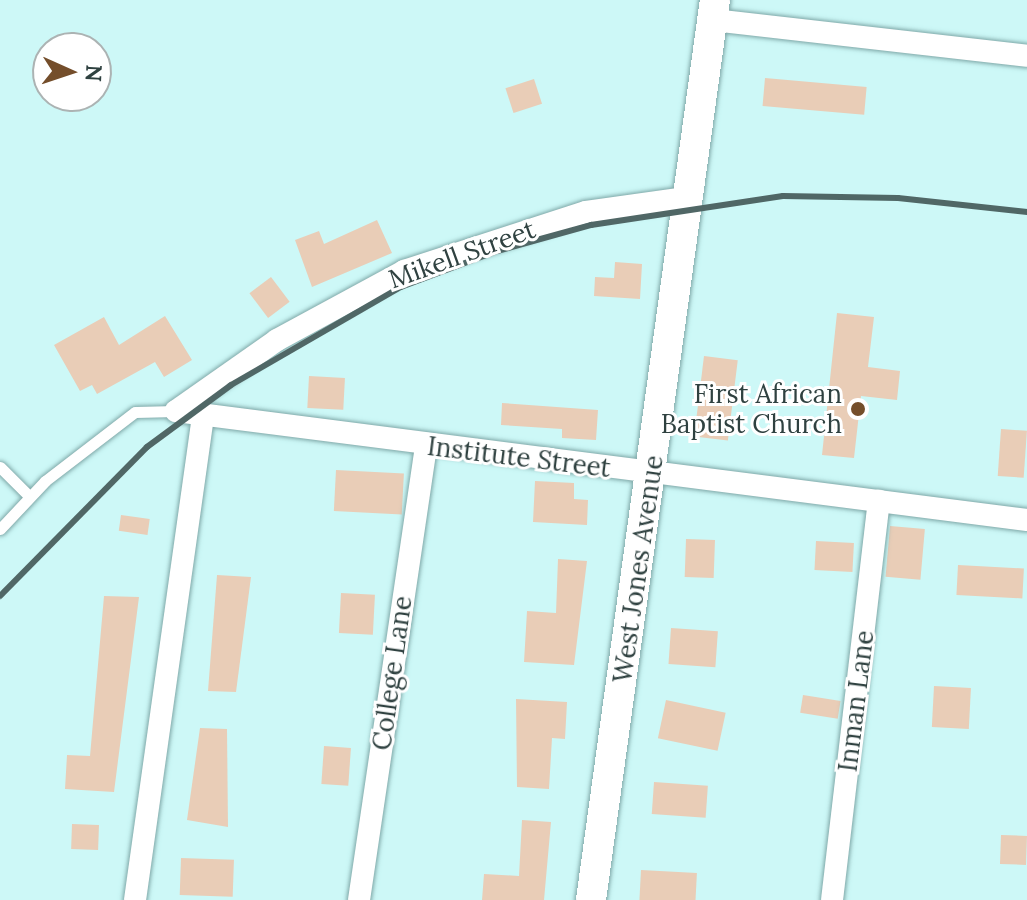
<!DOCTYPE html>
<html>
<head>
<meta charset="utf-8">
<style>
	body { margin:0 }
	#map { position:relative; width:1027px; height:900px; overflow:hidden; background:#cdf8f7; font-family:Lora,serif }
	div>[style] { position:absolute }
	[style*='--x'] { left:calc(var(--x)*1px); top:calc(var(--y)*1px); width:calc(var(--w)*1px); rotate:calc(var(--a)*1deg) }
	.building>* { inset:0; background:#e9cdb7; transform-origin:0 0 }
	.roads { filter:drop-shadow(0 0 2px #7fa8a8) drop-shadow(0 0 2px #7fa8a8) }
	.lane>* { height:11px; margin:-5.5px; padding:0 5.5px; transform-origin:5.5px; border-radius:5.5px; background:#fff }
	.street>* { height:22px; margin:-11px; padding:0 11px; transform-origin:11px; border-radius:11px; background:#fff }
	.secondary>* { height:30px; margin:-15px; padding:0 15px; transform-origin:15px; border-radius:15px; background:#fff }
	.rail>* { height:6px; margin:-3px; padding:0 3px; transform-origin:3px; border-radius:3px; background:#506766 }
	.dots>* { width:22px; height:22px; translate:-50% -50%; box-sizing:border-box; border:4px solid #fff; border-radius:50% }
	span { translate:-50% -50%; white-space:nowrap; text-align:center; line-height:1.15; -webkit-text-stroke:6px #fff; paint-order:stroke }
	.street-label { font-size:26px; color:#2f4140 }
	.poi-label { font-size:26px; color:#2f4140 }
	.right { translate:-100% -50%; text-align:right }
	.north { position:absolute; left:32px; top:32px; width:80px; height:80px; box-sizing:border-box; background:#fff; border:2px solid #acb3b3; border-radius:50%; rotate:93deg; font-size:22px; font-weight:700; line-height:32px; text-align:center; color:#2f4140 }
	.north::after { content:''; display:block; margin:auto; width:28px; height:36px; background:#744e2b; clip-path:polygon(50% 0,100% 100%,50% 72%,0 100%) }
</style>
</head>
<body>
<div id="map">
	<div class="building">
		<i style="left:765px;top:78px;width:102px;height:28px;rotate:5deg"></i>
		<i style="left:534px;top:79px;width:26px;height:30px;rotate:72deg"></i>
		<i style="clip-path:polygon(377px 220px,392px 253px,312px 287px,295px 240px,319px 231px,324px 244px)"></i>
		<i style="clip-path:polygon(615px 262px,642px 264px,640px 299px,594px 296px,595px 277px,614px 278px)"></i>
		<i style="left:271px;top:277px;width:31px;height:27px;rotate:53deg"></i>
		<i style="clip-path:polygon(837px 313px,874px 317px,868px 367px,900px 371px,897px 400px,861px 396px,854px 458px,822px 455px)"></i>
		<i style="clip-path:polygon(165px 316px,192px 360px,164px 377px,155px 362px,97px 394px,92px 385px,80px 391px,54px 345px,104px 317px,119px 345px)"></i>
		<i style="left:704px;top:356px;width:34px;height:81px;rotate:7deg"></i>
		<i style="left:309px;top:376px;width:36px;height:32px;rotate:3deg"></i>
		<i style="clip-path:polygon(502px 403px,598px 410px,596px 440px,562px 438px,562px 429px,501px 425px)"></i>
		<i style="left:1001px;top:429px;width:26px;height:47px;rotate:4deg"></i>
		<i style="left:336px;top:470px;width:68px;height:41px;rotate:3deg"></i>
		<i style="clip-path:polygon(535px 481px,574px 483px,574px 499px,588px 500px,587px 525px,533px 522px)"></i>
		<i style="left:121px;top:515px;width:29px;height:16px;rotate:8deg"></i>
		<i style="left:890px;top:526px;width:35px;height:51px;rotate:5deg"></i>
		<i style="left:686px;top:539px;width:29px;height:38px;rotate:2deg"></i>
		<i style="left:816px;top:541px;width:38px;height:29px;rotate:3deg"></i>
		<i style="clip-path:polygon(558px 559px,587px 561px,574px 665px,524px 662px,527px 611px,556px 613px)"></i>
		<i style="left:958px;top:565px;width:66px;height:30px;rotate:3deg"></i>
		<i style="clip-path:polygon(217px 575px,251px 577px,236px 692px,208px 691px)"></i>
		<i style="left:341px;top:593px;width:34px;height:40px;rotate:3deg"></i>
		<i style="clip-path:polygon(104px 596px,139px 597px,114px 792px,65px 789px,67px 755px,90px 756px)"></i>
		<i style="left:671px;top:628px;width:47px;height:36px;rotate:4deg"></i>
		<i style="left:934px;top:686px;width:37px;height:41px;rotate:3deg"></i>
		<i style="left:803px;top:695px;width:38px;height:18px;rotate:9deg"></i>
		<i style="clip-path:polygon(516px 699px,567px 702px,565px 739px,552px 738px,549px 789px,517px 787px)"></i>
		<i style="left:666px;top:700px;width:61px;height:39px;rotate:12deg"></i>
		<i style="clip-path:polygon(200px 728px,227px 729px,228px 827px,187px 820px)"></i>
		<i style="left:324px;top:746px;width:27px;height:38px;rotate:4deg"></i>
		<i style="left:654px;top:782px;width:54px;height:32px;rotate:4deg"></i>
		<i style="clip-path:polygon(522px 820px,551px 822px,544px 900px,482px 900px,484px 874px,519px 876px)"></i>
		<i style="left:72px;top:824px;width:27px;height:25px;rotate:2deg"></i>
		<i style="left:1001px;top:835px;width:26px;height:29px;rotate:2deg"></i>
		<i style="left:181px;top:858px;width:53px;height:37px;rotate:2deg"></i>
		<i style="left:641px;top:870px;width:56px;height:30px;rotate:3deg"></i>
	</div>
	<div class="roads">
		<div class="lane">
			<i style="--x:0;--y:467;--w:42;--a:45"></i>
			<i style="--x:0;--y:529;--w:66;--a:-46.8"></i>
			<i style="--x:45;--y:481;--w:113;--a:-37.5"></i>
			<i style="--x:135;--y:412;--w:41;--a:-1.4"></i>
		</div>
		<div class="street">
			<i style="--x:713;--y:20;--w:316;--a:6.5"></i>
			<i style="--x:176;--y:411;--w:858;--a:7.3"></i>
			<i style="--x:176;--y:411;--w:123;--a:-35.1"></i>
			<i style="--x:277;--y:340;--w:145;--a:-28.5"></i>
			<i style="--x:404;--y:271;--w:191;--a:-18"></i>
			<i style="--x:586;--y:212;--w:101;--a:-8"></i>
			<i style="--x:135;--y:900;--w:490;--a:-82"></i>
			<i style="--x:359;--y:900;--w:459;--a:-81.6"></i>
			<i style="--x:832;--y:900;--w:402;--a:-83.3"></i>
		</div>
		<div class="secondary">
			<i style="--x:591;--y:900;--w:909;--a:-82.16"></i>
		</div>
	</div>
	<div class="rail">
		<i style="--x:0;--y:596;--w:209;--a:-45.4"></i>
		<i style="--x:147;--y:447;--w:104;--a:-36.4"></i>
		<i style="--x:231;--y:385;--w:196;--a:-30"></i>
		<i style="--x:401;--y:287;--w:103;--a:-20.6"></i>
		<i style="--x:497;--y:251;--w:98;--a:-15.5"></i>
		<i style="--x:591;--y:225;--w:194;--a:-8.6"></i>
		<i style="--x:783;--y:196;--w:115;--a:1"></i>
		<i style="--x:898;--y:198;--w:130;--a:6.2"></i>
	</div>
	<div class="dots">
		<i style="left:858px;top:409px;background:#744e2b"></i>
	</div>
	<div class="street-label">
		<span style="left:462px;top:254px;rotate:-20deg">Mikell Street</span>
		<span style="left:519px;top:457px;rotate:7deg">Institute Street</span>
		<span style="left:638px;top:569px;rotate:-82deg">West Jones Avenue</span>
		<span style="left:392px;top:673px;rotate:-82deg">College Lane</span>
		<span style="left:856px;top:701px;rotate:-83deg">Inman Lane</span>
	</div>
	<div class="poi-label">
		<span class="right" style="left:842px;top:409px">First African<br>Baptist Church</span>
	</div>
	<div class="north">N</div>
</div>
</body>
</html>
